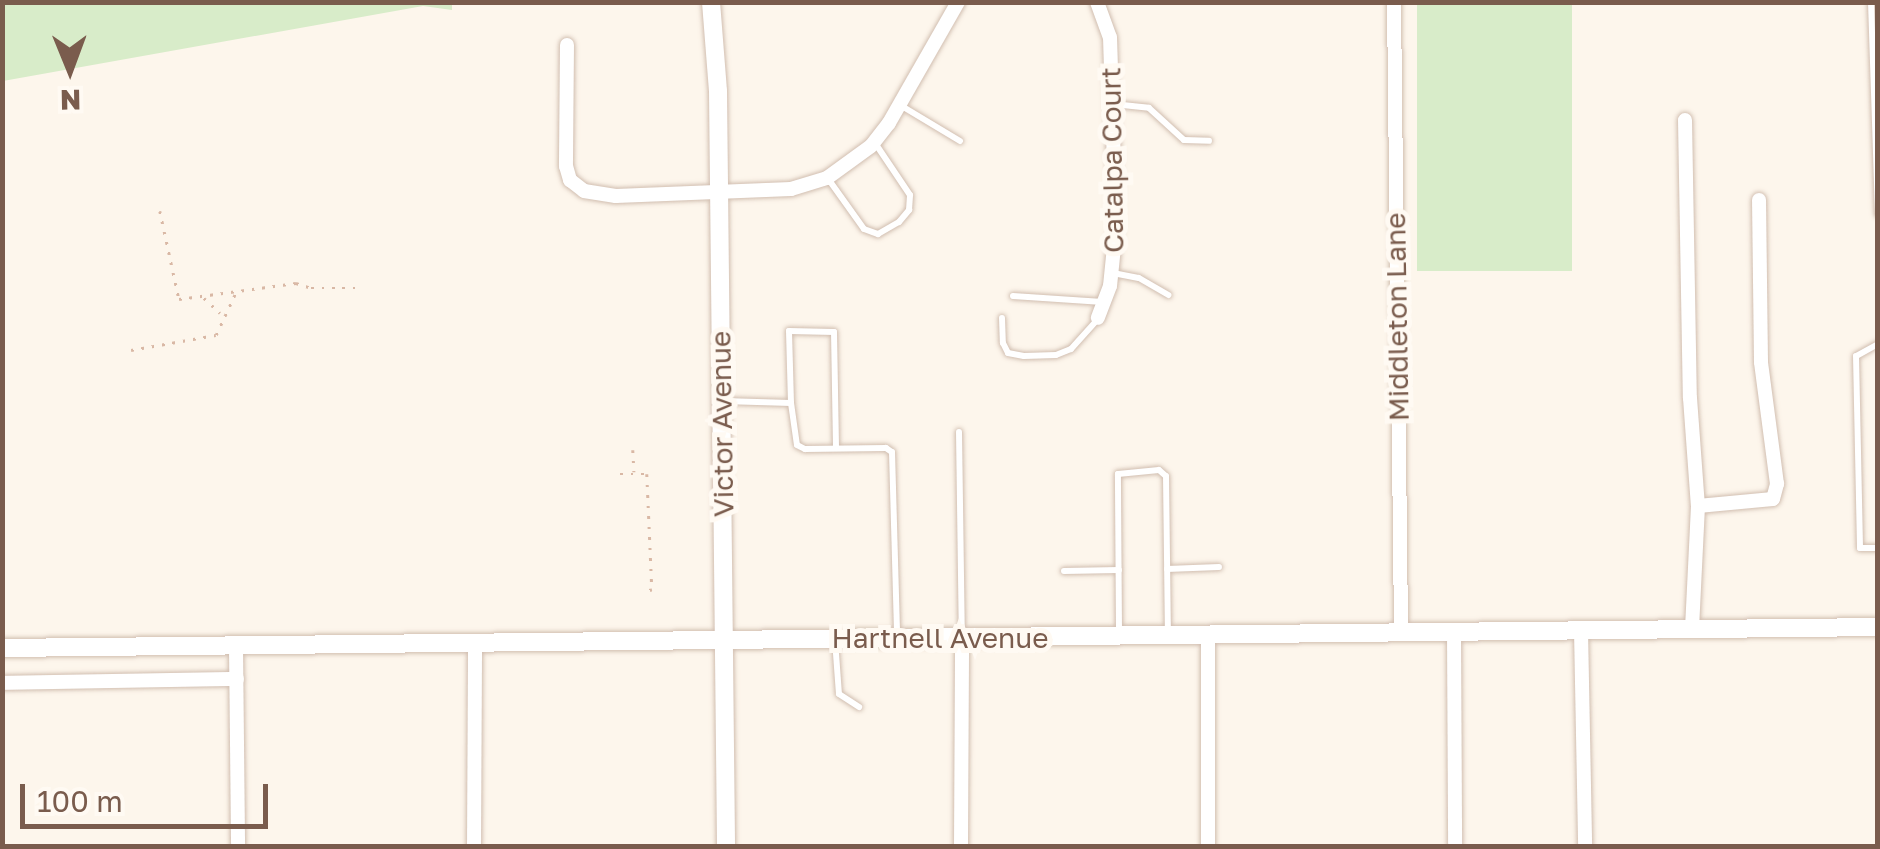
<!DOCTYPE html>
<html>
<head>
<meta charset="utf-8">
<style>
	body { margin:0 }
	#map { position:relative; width:1880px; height:849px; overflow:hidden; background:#fdf6ec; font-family:"Golos Text",sans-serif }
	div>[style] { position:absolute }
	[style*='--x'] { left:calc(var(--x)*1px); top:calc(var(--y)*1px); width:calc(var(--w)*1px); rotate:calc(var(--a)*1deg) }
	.green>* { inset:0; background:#d8ecc9; transform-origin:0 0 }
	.path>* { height:2.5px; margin-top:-1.25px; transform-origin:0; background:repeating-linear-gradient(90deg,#d9b8a5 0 2.5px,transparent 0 10.5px) }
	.roads { filter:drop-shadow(0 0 2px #d1beb0) drop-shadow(0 0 2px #d1beb0) }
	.service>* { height:6px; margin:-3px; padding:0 3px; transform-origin:3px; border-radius:3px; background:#fff }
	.minor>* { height:14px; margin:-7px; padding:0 7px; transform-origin:7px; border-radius:7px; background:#fff }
	.secondary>* { height:18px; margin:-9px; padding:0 9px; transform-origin:9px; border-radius:9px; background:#fff }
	span { translate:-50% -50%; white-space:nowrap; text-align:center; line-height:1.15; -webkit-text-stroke:10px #fffaf3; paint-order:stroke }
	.street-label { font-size:28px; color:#7a5c4d }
	.frame { position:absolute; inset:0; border:5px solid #7a5c4d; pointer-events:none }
	.north { position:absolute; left:20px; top:20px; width:100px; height:100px; -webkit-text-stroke:8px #fffaf3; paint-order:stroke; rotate:179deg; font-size:28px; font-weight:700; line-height:40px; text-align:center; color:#7a5c4d }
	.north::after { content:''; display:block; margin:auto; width:35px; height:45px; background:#7a5c4d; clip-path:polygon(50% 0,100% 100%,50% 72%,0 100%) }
	.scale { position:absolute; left:20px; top:784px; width:248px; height:45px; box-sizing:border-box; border:5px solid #7a5c4d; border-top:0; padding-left:12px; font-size:30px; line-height:35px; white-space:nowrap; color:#7a5c4d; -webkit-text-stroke:8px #fffaf3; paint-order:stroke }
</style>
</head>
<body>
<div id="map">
	<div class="green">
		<i style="clip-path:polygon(3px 2px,452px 2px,452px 10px,423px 6px,3px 81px)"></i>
		<i style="left:1417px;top:3px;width:155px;height:268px"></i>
	</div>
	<div class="path">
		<i style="--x:160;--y:211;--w:90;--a:77.8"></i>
		<i style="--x:179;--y:299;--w:118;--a:-7.8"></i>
		<i style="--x:296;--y:283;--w:16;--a:18"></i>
		<i style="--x:311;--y:288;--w:46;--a:0"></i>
		<i style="--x:204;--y:298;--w:22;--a:43"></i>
		<i style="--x:131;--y:350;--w:86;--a:-10"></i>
		<i style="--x:216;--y:335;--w:45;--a:-65.1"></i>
		<i style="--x:633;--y:450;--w:22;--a:87"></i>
		<i style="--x:620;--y:474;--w:27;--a:0"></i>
		<i style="--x:647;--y:474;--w:116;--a:87.5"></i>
		<i style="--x:652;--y:590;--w:7;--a:172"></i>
	</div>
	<div class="roads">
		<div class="service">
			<i style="--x:1871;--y:2;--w:212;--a:88.1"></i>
			<i style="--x:1113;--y:104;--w:36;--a:6"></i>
			<i style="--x:1149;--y:108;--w:47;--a:42.4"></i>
			<i style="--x:1184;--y:140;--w:25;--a:2"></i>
			<i style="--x:900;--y:105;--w:70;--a:31"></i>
			<i style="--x:829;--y:180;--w:60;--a:54.5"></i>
			<i style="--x:864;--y:229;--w:15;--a:20"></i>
			<i style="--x:878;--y:234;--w:24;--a:-30"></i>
			<i style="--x:899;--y:222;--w:16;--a:-50"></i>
			<i style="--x:909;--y:210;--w:15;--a:-86"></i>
			<i style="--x:910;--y:195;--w:63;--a:-123.9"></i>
			<i style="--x:1113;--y:273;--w:26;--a:11"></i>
			<i style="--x:1139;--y:278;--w:34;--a:30"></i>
			<i style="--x:1013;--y:296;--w:90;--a:3.8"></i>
			<i style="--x:1002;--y:318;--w:25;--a:88"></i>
			<i style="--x:1003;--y:343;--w:11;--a:63"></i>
			<i style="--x:1008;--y:353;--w:16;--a:11"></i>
			<i style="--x:1024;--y:356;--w:32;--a:-2"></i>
			<i style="--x:1056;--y:355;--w:16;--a:-22"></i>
			<i style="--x:1071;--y:349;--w:40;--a:-48"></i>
			<i style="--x:1878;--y:344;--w:25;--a:151"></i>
			<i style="--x:1856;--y:356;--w:192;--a:88.8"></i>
			<i style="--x:1860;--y:548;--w:18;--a:0"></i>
			<i style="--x:723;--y:401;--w:68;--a:1.7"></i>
			<i style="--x:791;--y:403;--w:42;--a:81.9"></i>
			<i style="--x:797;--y:445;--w:9;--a:27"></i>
			<i style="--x:805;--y:449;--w:81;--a:-0.7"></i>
			<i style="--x:886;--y:448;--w:7;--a:34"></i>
			<i style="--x:892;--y:452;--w:183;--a:88.4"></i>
			<i style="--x:791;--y:403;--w:72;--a:-91.6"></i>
			<i style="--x:789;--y:331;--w:45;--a:1.3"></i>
			<i style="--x:834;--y:332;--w:116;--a:89"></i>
			<i style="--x:959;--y:432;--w:204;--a:89.2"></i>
			<i style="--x:1167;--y:569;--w:52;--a:-2.2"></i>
			<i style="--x:1064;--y:571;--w:55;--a:-1"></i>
			<i style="--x:1119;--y:631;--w:157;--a:-90.4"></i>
			<i style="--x:1118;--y:474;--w:41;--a:-5.6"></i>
			<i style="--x:1159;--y:470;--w:9;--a:41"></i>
			<i style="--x:1166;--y:476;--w:155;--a:89.3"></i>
			<i style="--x:835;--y:640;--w:54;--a:85.8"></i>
			<i style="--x:839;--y:694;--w:24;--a:33"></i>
		</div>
		<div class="minor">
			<i style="--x:1097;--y:2;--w:37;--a:70"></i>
			<i style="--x:1110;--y:37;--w:190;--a:88.2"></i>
			<i style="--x:1116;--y:227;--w:59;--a:95.8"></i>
			<i style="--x:1110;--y:286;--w:34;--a:111"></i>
			<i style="--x:1394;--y:2;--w:630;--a:89.36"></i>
			<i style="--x:567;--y:45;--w:121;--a:90.5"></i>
			<i style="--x:566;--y:166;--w:15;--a:74"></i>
			<i style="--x:570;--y:180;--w:18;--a:38"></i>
			<i style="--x:584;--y:191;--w:32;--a:9"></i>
			<i style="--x:616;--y:196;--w:175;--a:-2.3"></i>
			<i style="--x:791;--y:189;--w:38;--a:-17"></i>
			<i style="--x:827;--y:178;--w:54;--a:-36"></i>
			<i style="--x:871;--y:146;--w:29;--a:-52"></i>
			<i style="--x:889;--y:123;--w:139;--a:-60.3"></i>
			<i style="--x:1685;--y:120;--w:278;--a:89"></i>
			<i style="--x:1690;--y:398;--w:108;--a:85.8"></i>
			<i style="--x:1698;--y:506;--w:123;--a:92.8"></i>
			<i style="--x:1698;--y:506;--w:75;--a:-5.3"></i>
			<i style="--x:1773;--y:499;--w:16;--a:-75"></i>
			<i style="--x:1777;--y:484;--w:123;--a:-97.5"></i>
			<i style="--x:1761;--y:362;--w:162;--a:-90.7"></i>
			<i style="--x:1581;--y:630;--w:216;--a:88.9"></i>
			<i style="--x:1454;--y:632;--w:214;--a:89.7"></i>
			<i style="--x:1208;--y:636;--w:210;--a:90"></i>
			<i style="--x:236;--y:647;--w:199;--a:89.4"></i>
			<i style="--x:2;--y:683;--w:235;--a:-1"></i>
			<i style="--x:474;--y:846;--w:204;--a:-89.7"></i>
			<i style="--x:961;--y:846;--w:208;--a:-89.7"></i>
		</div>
		<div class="secondary">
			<i style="--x:711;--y:2;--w:89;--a:85.5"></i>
			<i style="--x:718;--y:91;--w:755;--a:89.39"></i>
			<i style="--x:2;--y:648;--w:1876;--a:-0.64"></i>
		</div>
	</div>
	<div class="street-label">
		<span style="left:1112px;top:160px;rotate:-91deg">Catalpa Court</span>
		<span style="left:1397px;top:317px;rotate:-91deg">Middleton Lane</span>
		<span style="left:722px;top:424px;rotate:-91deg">Victor Avenue</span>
		<span style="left:940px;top:638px">Hartnell Avenue</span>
	</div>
	<div class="frame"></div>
	<div class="north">N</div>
	<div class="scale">100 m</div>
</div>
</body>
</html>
